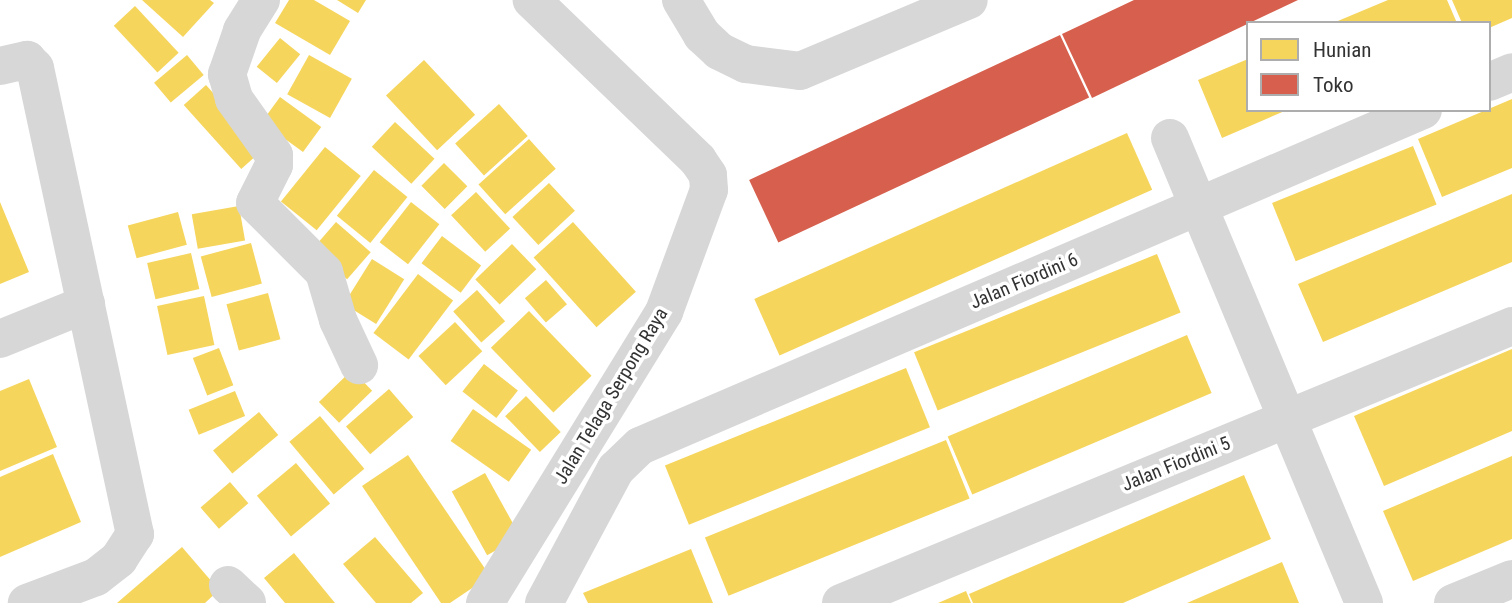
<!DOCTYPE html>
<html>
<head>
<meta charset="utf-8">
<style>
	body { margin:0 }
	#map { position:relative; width:1512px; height:603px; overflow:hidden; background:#fff; font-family:"Roboto Condensed",sans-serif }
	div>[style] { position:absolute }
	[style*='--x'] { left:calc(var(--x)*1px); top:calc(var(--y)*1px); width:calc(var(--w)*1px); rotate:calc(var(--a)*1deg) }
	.homes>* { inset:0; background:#f6d55c; transform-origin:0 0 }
	.shops>* { inset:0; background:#d6604d; transform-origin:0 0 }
	.street>* { height:38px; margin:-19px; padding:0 19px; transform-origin:19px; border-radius:19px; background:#d7d7d7 }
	span { translate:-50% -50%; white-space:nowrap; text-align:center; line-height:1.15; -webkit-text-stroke:7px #fff; paint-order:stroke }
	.street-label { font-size:19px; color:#333 }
	.legend { position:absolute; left:1246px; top:21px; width:245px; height:91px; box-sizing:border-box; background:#fff; border:2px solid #adadad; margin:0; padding:9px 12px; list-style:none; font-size:21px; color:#333 }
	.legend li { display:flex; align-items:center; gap:14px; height:35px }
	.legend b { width:35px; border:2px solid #adadad }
</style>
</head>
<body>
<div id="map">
	<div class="homes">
		<i style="clip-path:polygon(142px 0,210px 0,214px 3px,183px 37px)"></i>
		<i style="clip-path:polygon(289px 0,314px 0,350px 21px,330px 55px,275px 23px)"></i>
		<i style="clip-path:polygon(337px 0,366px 0,358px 13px)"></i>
		<i style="clip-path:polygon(1388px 0,1447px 0,1457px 23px,1333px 23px)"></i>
		<i style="clip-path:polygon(1452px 0,1512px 0,1512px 18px,1489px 28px,1489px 23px,1462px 23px)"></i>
		<i style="left:135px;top:6px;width:64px;height:29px;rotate:47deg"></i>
		<i style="left:280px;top:38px;width:26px;height:37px;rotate:39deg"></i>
		<i style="left:187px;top:55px;width:26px;height:43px;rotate:50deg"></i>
		<i style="left:309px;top:55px;width:49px;height:45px;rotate:29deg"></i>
		<i style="clip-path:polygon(1248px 59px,1248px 110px,1287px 110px,1222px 138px,1198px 80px)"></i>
		<i style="left:424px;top:60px;width:75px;height:52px;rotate:47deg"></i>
		<i style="left:206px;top:85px;width:86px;height:30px;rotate:48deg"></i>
		<i style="left:280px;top:97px;width:51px;height:31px;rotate:36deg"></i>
		<i style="clip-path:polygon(1512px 99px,1512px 168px,1442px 197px,1418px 139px)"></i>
		<i style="left:499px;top:104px;width:43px;height:59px;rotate:48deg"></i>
		<i style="left:395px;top:122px;width:54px;height:34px;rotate:43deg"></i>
		<i style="left:1127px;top:133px;width:62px;height:408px;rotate:66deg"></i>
		<i style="left:529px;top:139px;width:40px;height:68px;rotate:48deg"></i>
		<i style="left:1413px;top:146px;width:63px;height:152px;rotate:68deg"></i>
		<i style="left:325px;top:147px;width:46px;height:70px;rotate:39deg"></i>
		<i style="left:444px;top:163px;width:33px;height:32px;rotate:45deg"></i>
		<i style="left:374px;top:170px;width:43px;height:59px;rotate:39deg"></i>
		<i style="left:549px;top:183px;width:38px;height:50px;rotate:47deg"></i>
		<i style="clip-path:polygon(1512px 185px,1512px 262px,1323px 342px,1298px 284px,1512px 194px)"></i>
		<i style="left:476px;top:192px;width:50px;height:34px;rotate:47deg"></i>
		<i style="clip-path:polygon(0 202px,29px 272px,0 284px)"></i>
		<i style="left:411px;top:202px;width:36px;height:51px;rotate:38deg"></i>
		<i style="left:239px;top:206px;width:35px;height:48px;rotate:80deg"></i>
		<i style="left:178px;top:212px;width:34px;height:52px;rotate:75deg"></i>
		<i style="left:336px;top:222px;width:46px;height:36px;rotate:41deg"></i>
		<i style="left:573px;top:222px;width:94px;height:53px;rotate:48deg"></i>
		<i style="left:442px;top:236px;width:49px;height:34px;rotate:37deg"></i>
		<i style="left:251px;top:243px;width:42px;height:52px;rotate:75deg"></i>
		<i style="left:512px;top:244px;width:35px;height:51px;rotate:46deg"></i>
		<i style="left:191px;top:253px;width:37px;height:45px;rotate:77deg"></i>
		<i style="left:1157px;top:254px;width:63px;height:262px;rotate:68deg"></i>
		<i style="left:372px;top:259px;width:38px;height:53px;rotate:32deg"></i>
		<i style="left:418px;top:274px;width:44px;height:74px;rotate:37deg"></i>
		<i style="left:546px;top:280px;width:32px;height:28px;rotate:49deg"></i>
		<i style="left:477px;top:290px;width:42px;height:32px;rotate:48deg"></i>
		<i style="left:268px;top:293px;width:48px;height:43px;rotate:75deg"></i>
		<i style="left:204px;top:296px;width:50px;height:48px;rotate:78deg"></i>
		<i style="left:529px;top:311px;width:90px;height:53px;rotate:46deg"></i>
		<i style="left:455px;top:322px;width:40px;height:50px;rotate:47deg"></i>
		<i style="left:1187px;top:335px;width:63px;height:260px;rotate:67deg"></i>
		<i style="left:219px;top:348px;width:40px;height:28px;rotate:69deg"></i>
		<i style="clip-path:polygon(1512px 349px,1512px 431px,1384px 486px,1354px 416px)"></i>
		<i style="left:484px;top:364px;width:43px;height:35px;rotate:38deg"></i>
		<i style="left:906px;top:368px;width:64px;height:260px;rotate:68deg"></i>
		<i style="left:352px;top:370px;width:29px;height:46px;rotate:46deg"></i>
		<i style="clip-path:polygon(29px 379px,57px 447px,0 471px,0 391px)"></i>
		<i style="left:389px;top:389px;width:37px;height:57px;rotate:49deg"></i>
		<i style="left:235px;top:391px;width:27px;height:50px;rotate:68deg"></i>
		<i style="left:526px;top:396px;width:50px;height:29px;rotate:46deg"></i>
		<i style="left:473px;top:409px;width:71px;height:39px;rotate:35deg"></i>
		<i style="left:259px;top:412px;width:30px;height:60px;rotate:50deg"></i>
		<i style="left:320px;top:416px;width:69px;height:40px;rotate:50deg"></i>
		<i style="left:946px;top:440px;width:63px;height:260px;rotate:68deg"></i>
		<i style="clip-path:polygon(53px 454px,81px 522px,0 557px,0 477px)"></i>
		<i style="clip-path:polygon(408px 455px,490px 576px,450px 603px,441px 603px,362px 486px)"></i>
		<i style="clip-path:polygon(1512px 456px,1512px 539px,1413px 581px,1383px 511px)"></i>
		<i style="left:296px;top:463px;width:53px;height:51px;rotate:50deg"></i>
		<i style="left:485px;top:473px;width:73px;height:38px;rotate:61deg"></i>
		<i style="clip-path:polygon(1244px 475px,1271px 539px,1123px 603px,973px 603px,969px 594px)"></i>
		<i style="left:230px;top:482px;width:28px;height:39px;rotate:49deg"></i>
		<i style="clip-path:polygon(375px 537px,423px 593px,411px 603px,376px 603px,343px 564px)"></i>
		<i style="clip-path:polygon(182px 547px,219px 590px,205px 603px,117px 603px)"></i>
		<i style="clip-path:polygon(691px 549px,713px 603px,588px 603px,583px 593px)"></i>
		<i style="clip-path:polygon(294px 553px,335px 603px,285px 603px,264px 578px)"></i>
		<i style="clip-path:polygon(1282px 562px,1299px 603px,1187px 603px,1210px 593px)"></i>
		<i style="clip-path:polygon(966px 591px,971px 603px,938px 603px)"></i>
	</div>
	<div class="shops">
		<i style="clip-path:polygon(1134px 0,1298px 0,1092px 98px,1062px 34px)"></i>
		<i style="left:1060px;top:35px;width:69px;height:343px;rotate:65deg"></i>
	</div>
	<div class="street">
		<i style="--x:261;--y:0;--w:36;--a:122"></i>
		<i style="--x:242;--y:31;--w:46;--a:109.2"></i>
		<i style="--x:227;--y:74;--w:26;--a:74"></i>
		<i style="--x:234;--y:99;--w:69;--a:54.5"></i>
		<i style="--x:274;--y:155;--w:10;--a:90"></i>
		<i style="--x:274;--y:165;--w:42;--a:116.6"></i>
		<i style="--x:255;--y:203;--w:98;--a:45"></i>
		<i style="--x:324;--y:272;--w:50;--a:73.7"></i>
		<i style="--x:338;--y:320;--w:50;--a:65"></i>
		<i style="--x:681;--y:0;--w:41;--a:59"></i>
		<i style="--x:702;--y:35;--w:23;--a:43"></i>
		<i style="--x:719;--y:51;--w:30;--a:26"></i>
		<i style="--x:746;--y:64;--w:54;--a:7.4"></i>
		<i style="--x:800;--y:71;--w:183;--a:-22.8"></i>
		<i style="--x:0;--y:66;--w:28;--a:-13"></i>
		<i style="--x:27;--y:60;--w:11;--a:45"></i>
		<i style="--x:35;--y:68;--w:477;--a:77.9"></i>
		<i style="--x:135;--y:534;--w:30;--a:123"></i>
		<i style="--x:119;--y:559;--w:29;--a:142"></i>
		<i style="--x:96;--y:577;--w:74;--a:159.4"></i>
		<i style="--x:1489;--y:82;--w:25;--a:-23"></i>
		<i style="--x:1170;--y:138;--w:504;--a:67.35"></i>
		<i style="--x:0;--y:339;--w:93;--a:-22.1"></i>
		<i style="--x:228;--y:585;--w:26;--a:43"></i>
		<i style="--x:485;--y:603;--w:342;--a:-58.4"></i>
		<i style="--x:664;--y:312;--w:130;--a:-69.8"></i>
		<i style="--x:709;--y:190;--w:15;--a:-94"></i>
		<i style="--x:708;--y:175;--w:18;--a:-124"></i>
		<i style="--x:698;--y:160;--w:231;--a:-136.1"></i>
		<i style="--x:544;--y:603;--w:152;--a:-61.8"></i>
		<i style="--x:616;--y:469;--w:33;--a:-44"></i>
		<i style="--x:640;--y:446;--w:852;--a:-23.23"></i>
		<i style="--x:841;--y:603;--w:726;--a:-22.43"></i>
		<i style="--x:1453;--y:603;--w:64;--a:-22.1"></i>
	</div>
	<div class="street-label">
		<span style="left:1024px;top:281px;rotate:-23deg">Jalan Fiordini 6</span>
		<span style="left:611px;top:396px;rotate:-59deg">Jalan Telaga Serpong Raya</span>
		<span style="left:1176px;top:464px;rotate:-22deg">Jalan Fiordini 5</span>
	</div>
	<ul class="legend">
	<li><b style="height:19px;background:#f6d55c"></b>Hunian</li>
	<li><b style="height:19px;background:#d6604d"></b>Toko</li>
	</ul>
</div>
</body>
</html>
